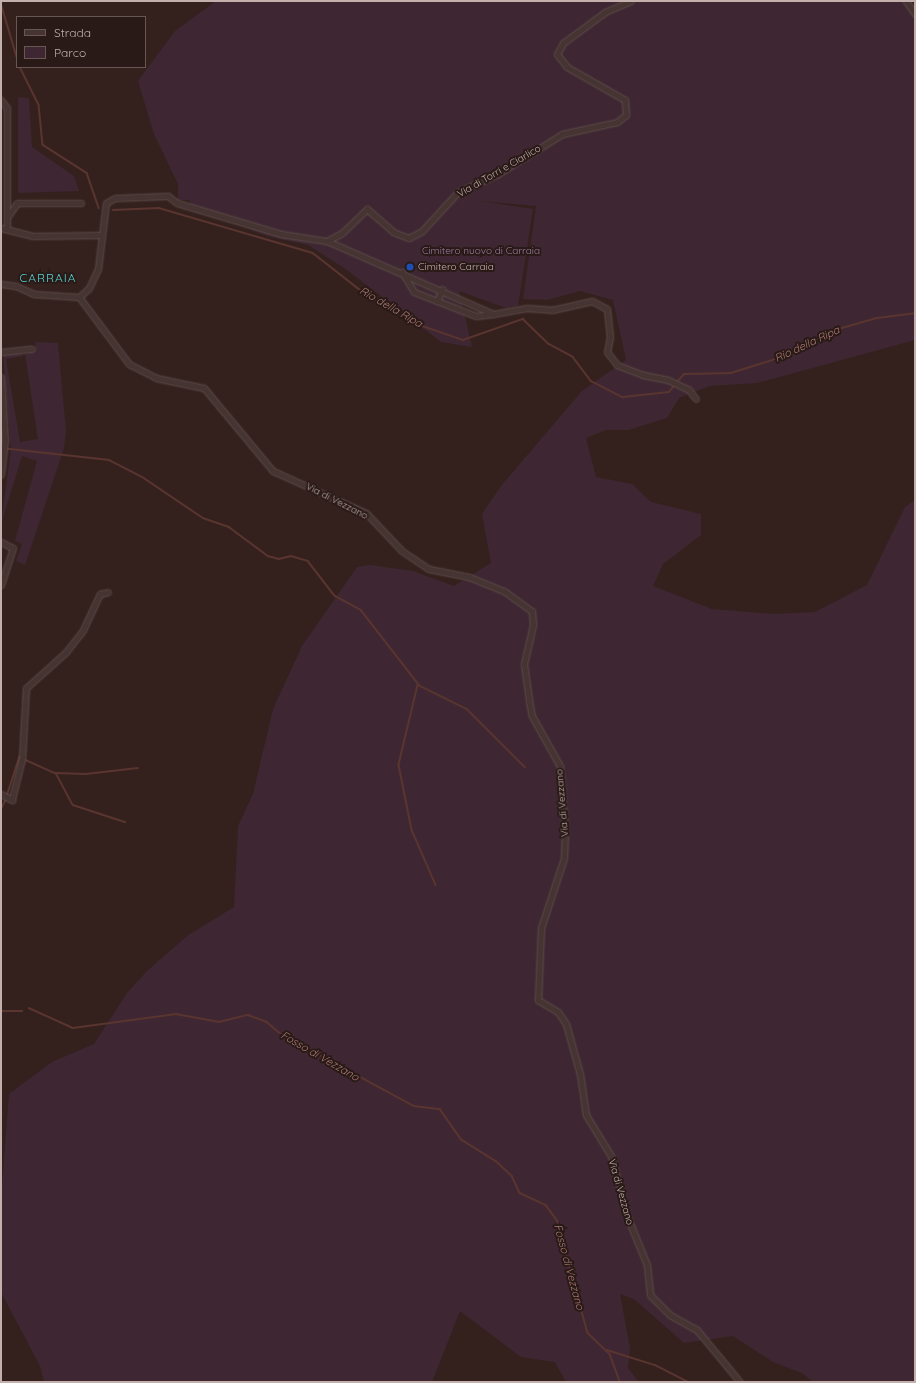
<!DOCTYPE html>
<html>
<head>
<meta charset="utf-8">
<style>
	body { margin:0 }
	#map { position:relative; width:916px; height:1383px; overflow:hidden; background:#34211e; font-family:Quicksand,sans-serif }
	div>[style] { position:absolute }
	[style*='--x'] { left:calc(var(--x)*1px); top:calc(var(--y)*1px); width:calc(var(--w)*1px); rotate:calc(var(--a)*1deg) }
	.green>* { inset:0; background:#3e2732 }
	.stream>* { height:1.5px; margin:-0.75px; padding:0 0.75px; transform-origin:0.75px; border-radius:0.75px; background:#5a3530 }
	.roads { filter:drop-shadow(0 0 1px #5e4c49) drop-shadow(0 0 1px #5e4c49) }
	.street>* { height:5px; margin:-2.5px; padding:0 2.5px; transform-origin:2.5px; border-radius:2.5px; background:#453432 }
	.dots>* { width:11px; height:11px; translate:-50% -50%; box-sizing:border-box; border:2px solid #291a17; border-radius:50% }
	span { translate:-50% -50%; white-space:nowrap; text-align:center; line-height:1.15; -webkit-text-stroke:4px #291a17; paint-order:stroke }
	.street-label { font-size:10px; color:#c3afab }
	.park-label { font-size:10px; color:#9a7aa2 }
	.poi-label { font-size:10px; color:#c3afab }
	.left { translate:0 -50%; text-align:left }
	.water-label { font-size:11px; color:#ac7a73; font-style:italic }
	.quarter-label { font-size:12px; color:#56d2d0; letter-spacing:1px }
	.frame { position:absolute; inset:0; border:2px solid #c3afab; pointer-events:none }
	.legend { position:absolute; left:16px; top:16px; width:130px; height:52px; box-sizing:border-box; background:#291a17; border:1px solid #675652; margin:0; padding:5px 7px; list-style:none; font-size:12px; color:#c3afab }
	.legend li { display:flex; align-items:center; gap:8px; height:20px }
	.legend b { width:20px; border:1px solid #675652 }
</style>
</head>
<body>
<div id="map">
	<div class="green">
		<i style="clip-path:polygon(216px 1px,911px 1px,915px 7px,915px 340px,757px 383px,709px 386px,679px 398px,667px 418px,628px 430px,606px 430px,586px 438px,596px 477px,632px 484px,651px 502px,701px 514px,701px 535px,663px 564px,653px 586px,712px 609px,775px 614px,815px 612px,867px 585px,905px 507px,915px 500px,915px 1382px,813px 1382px,802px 1373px,773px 1362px,733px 1336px,684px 1343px,634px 1299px,620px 1294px,630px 1348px,628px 1368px,639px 1382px,566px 1382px,555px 1362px,521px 1357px,460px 1311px,432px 1382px,44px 1382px,40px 1366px,1px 1292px,1px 1199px,9px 1094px,52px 1062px,94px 1044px,127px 993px,147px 971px,187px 936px,234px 907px,238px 826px,253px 794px,273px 709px,302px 646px,357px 567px,370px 565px,413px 571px,454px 586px,491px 563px,482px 514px,501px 486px,582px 391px,626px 360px,613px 300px,580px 291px,547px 300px,523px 299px,536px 206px,479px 201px,533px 209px,518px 306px,506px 308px,459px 291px,472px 347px,441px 342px,347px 270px,308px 245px,267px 236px,223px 218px,194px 212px,189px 200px,178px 200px,178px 184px,154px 134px,138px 81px,175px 31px)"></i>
		<i style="clip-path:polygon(18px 97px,29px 98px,32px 147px,74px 176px,79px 191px,18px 193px)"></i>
		<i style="clip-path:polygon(35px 342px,58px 343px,66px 431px,64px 448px,25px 565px,16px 561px,22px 544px,15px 541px,37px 461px,22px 456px,1px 524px,11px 449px,3px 355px,22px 353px,23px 356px,6px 359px,20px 442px,38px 439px,25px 354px,36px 351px)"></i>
	</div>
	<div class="stream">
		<i style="--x:1;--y:3;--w:56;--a:73.5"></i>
		<i style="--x:20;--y:67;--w:42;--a:63.4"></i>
		<i style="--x:39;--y:105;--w:40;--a:84.3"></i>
		<i style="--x:43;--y:145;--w:52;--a:32.5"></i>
		<i style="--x:87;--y:173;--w:37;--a:71"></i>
		<i style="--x:113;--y:210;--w:46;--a:-2.5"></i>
		<i style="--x:159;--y:208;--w:160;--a:16.3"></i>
		<i style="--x:313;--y:253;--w:65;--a:38.1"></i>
		<i style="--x:364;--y:293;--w:58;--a:31"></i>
		<i style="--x:414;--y:323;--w:52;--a:19.1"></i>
		<i style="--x:463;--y:340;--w:64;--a:-19.3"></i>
		<i style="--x:523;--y:319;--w:36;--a:44"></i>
		<i style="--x:549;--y:344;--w:27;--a:28"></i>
		<i style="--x:573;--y:357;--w:30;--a:53"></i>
		<i style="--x:591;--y:381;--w:36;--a:27"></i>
		<i style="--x:623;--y:397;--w:46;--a:-6.2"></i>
		<i style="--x:669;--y:392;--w:8;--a:-50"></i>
		<i style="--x:678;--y:381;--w:9;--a:-49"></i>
		<i style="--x:684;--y:374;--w:47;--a:-1.2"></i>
		<i style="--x:731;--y:373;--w:50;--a:-17.4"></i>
		<i style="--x:779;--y:358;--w:63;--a:-26.6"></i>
		<i style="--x:835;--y:330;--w:44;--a:-15.9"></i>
		<i style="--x:877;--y:318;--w:38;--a:-7"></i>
		<i style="--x:1;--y:448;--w:109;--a:6.3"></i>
		<i style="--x:109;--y:460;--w:39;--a:27"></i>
		<i style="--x:144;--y:478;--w:71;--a:34.1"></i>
		<i style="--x:203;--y:518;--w:28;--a:19"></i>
		<i style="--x:229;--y:527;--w:49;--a:36.6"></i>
		<i style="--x:268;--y:556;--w:11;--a:15"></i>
		<i style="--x:279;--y:559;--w:12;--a:-14"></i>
		<i style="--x:291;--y:556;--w:18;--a:16"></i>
		<i style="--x:308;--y:561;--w:44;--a:52.4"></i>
		<i style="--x:335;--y:596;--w:30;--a:28"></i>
		<i style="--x:361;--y:610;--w:96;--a:52.2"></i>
		<i style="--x:420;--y:686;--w:52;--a:26.1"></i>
		<i style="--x:467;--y:709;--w:82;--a:45"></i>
		<i style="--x:418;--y:685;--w:82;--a:103.4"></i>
		<i style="--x:399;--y:765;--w:66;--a:78.7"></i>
		<i style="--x:412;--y:830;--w:60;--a:66.4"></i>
		<i style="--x:56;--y:773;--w:36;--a:62"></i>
		<i style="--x:73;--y:805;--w:55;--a:18.1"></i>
		<i style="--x:7;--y:795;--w:40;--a:-72"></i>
		<i style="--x:19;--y:757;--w:39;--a:24"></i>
		<i style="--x:55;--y:773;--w:31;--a:2"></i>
		<i style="--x:86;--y:774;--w:52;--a:-6.6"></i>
		<i style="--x:1;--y:809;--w:11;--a:-63"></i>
		<i style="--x:29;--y:1008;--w:48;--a:24.4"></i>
		<i style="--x:73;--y:1028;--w:104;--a:-7.7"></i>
		<i style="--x:176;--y:1014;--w:44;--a:10.5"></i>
		<i style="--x:219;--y:1022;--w:30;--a:-14"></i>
		<i style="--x:248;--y:1015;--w:20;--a:20"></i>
		<i style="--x:267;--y:1022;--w:18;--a:41"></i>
		<i style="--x:281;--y:1034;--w:151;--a:28.4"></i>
		<i style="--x:414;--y:1106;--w:26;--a:7"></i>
		<i style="--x:440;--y:1109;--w:38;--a:55"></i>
		<i style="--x:462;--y:1140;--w:40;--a:32"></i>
		<i style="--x:496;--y:1161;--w:22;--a:43"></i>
		<i style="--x:512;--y:1176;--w:19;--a:65"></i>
		<i style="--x:520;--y:1193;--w:29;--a:25"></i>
		<i style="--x:546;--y:1205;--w:19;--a:54"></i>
		<i style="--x:557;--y:1220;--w:117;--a:74.7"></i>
		<i style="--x:588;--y:1333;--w:30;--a:44"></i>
		<i style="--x:610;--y:1354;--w:30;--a:70"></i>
		<i style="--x:1;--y:1011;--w:21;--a:0"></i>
		<i style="--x:607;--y:1350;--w:50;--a:17.4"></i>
		<i style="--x:655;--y:1365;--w:38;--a:27"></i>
	</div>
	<div class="roads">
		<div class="street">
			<i style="--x:906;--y:1;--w:16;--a:55"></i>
			<i style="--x:1;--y:100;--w:10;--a:53"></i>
			<i style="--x:7;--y:108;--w:119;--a:90"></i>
			<i style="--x:8;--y:216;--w:16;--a:-55"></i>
			<i style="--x:17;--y:203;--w:64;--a:0"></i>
			<i style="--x:1;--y:228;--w:32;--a:14"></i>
			<i style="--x:32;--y:236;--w:69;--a:-0.8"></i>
			<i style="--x:327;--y:241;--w:17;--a:-28"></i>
			<i style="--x:342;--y:233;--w:35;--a:-44"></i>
			<i style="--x:367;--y:209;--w:35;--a:41"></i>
			<i style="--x:393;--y:232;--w:17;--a:21"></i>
			<i style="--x:409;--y:238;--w:15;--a:-28"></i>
			<i style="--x:422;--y:231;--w:53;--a:-47.3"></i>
			<i style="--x:458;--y:192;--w:44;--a:-24.2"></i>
			<i style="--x:498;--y:174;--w:75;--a:-32"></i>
			<i style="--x:562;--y:134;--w:56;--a:-12.3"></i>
			<i style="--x:617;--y:122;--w:11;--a:-38"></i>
			<i style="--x:626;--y:115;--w:15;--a:-94"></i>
			<i style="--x:625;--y:100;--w:67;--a:-150.4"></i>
			<i style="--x:567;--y:67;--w:16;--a:-128"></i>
			<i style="--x:557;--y:54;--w:13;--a:-61"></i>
			<i style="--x:563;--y:43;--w:52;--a:-36.4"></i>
			<i style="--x:605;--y:12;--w:28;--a:-23"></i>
			<i style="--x:402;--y:272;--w:23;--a:59"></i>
			<i style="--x:414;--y:292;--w:66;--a:21.2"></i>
			<i style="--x:476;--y:316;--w:17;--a:-7"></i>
			<i style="--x:1;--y:284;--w:15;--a:8"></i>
			<i style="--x:16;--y:286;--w:20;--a:24"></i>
			<i style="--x:34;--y:294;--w:45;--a:3.8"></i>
			<i style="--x:79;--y:297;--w:84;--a:53.3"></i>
			<i style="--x:129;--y:364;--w:30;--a:27"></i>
			<i style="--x:156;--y:378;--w:49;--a:11.8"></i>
			<i style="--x:204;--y:388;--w:108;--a:50.3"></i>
			<i style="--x:273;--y:471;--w:102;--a:24.3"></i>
			<i style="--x:366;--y:513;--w:52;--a:46.5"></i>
			<i style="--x:402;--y:551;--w:32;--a:34"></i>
			<i style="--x:429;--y:569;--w:41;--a:11.3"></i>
			<i style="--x:469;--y:577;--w:38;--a:22"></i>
			<i style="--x:504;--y:591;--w:34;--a:36"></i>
			<i style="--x:532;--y:611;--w:14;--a:86"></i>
			<i style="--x:533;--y:625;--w:40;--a:103"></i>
			<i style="--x:524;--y:664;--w:37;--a:82"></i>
			<i style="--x:529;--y:701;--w:15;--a:79"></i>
			<i style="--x:532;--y:716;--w:57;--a:60.8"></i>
			<i style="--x:560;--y:766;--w:65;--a:85.6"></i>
			<i style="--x:565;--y:831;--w:27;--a:92"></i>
			<i style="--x:564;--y:858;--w:74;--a:108.2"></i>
			<i style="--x:541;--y:928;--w:72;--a:92.4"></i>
			<i style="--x:538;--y:1000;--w:23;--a:31"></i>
			<i style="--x:558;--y:1012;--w:14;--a:56"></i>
			<i style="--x:566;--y:1024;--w:52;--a:74.4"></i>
			<i style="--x:580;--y:1074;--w:41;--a:81.7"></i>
			<i style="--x:586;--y:1115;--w:48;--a:58.6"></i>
			<i style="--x:611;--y:1156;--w:62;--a:75.1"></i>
			<i style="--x:627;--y:1216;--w:53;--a:67.8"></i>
			<i style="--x:647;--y:1265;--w:30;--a:84"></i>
			<i style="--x:650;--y:1295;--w:28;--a:45"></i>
			<i style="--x:670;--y:1315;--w:31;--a:29"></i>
			<i style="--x:697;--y:1330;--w:67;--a:50.4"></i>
			<i style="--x:79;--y:297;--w:13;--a:-42"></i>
			<i style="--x:89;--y:288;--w:21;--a:-65"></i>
			<i style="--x:98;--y:269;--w:66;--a:-83.1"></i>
			<i style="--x:106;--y:203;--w:10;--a:-29"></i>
			<i style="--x:115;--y:198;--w:53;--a:-2.2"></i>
			<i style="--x:168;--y:196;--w:11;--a:38"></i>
			<i style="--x:177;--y:203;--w:109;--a:16.6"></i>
			<i style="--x:281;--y:234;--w:47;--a:8.7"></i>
			<i style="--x:327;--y:241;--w:181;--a:23.7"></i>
			<i style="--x:493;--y:314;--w:34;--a:-10"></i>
			<i style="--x:526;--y:308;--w:26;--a:4"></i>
			<i style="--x:552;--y:310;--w:41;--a:-12.7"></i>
			<i style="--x:592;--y:301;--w:17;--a:28"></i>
			<i style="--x:607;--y:309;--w:28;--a:84"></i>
			<i style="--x:610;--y:337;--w:15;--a:101"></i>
			<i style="--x:607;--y:352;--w:16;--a:52"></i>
			<i style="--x:617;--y:365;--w:28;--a:21"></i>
			<i style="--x:643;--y:375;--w:25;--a:11"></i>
			<i style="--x:668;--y:380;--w:23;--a:25"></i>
			<i style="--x:689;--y:390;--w:11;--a:52"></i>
			<i style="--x:437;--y:301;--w:13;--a:-67"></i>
			<i style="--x:1;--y:352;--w:31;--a:-6"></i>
			<i style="--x:1;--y:377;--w:63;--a:86.4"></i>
			<i style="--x:5;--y:440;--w:35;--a:97"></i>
			<i style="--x:1;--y:542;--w:13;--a:27"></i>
			<i style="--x:13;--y:548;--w:39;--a:108"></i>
			<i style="--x:1;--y:794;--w:13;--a:29"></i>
			<i style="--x:12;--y:799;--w:41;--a:-76"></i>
			<i style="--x:22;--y:759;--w:71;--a:-86.8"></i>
			<i style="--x:26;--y:688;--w:54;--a:-42"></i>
			<i style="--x:66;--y:652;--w:28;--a:-52"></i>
			<i style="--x:83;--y:630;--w:40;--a:-65"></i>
			<i style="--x:100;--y:594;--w:8;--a:-14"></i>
		</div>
	</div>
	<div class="dots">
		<i style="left:410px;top:267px;background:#1a4fb4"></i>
	</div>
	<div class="street-label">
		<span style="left:499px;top:171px;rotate:-30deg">Via di Torri e Ciarlico</span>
		<span style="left:337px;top:501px;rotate:27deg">Via di Vezzano</span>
		<span style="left:562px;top:803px;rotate:-95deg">Via di Vezzano</span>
		<span style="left:621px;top:1192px;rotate:74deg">Via di Vezzano</span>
	</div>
	<div class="park-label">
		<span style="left:481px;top:251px">Cimitero nuovo di Carraia</span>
	</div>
	<div class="poi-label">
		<span class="left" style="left:418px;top:267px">Cimitero Carraia</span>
	</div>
	<div class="water-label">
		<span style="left:391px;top:307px;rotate:30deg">Rio della Ripa</span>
		<span style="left:807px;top:344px;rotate:-25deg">Rio della Ripa</span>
		<span style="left:320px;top:1056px;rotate:30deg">Fosso di Vezzano</span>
		<span style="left:569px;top:1267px;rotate:75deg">Fosso di Vezzano</span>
	</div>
	<div class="quarter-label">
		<span style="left:48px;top:278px">CARRAIA</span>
	</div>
	<div class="frame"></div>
	<ul class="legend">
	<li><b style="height:5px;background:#453432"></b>Strada</li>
	<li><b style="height:11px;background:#3e2732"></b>Parco</li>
	</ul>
</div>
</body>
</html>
